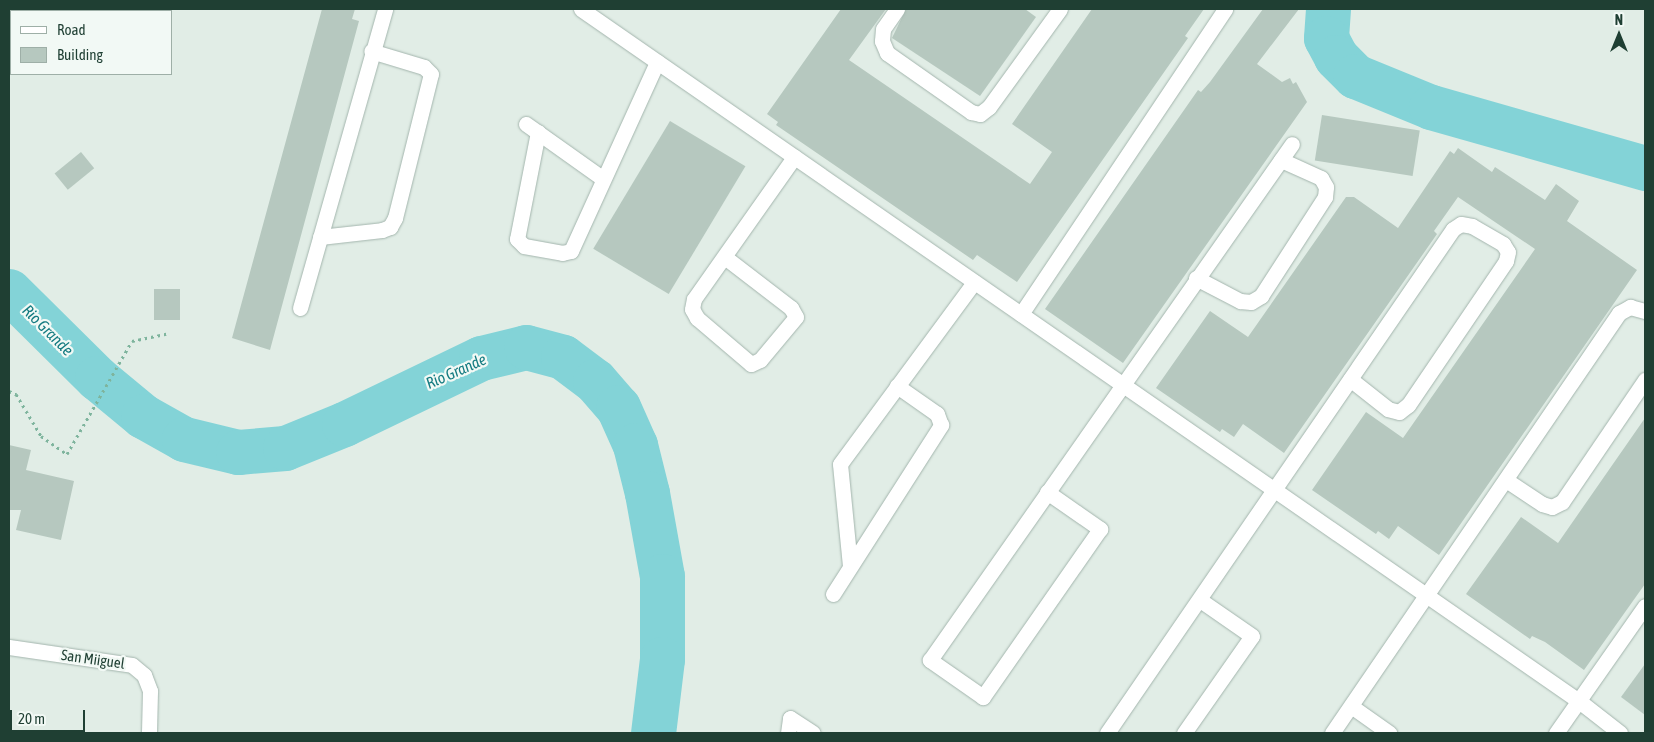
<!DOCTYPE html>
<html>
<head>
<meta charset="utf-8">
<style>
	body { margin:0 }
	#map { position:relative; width:1654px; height:742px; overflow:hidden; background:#e1ede6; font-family:"Asap Condensed",sans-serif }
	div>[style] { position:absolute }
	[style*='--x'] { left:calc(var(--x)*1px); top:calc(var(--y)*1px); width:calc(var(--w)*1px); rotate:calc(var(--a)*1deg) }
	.river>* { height:45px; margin:-22.5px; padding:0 22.5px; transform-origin:22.5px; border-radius:22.5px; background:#83d3d7 }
	.building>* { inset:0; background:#b6c8bf; transform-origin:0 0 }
	.path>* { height:3px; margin-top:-1.5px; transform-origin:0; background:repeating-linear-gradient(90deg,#7eb49d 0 2.5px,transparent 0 6.5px) }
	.roads { filter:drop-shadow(0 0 1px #a3b5ad) drop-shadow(0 0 1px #a3b5ad) }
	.minor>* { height:15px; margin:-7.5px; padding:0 7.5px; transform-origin:7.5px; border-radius:7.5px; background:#fff }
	span { translate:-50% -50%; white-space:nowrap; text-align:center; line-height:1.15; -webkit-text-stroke:4.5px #f2f9f5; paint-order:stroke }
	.street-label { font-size:15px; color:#1f3f33 }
	.water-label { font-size:16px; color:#147b81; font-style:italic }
	.frame { position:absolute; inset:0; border:10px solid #1f3f33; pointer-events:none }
	.legend { position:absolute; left:10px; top:10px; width:162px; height:65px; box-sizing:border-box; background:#f2f9f5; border:1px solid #9eafa7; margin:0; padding:6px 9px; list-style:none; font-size:15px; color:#1f3f33 }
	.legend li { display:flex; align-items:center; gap:10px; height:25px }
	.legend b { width:25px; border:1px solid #9eafa7 }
	.north { position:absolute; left:1594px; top:10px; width:50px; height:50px; -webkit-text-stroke:4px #f2f9f5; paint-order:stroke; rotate:0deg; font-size:14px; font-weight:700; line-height:20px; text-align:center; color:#1f3f33 }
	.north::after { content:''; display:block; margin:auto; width:18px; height:22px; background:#1f3f33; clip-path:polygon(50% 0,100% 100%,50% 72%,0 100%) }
	.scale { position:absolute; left:10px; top:710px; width:75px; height:22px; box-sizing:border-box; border:2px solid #1f3f33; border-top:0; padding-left:6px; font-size:15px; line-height:18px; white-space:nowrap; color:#1f3f33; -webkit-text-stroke:4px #f2f9f5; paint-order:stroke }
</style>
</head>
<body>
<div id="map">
	<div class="river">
		<i style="--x:1328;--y:9;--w:29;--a:94"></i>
		<i style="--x:1326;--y:38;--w:21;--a:62"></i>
		<i style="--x:1336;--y:57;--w:27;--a:45"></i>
		<i style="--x:1355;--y:76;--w:82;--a:22.2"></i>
		<i style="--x:1431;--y:107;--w:223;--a:15.9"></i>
		<i style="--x:9;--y:291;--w:124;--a:44.7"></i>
		<i style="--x:97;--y:378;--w:60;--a:39.6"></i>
		<i style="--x:143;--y:416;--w:47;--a:29.3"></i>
		<i style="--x:184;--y:439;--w:56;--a:13.5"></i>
		<i style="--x:238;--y:452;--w:47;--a:-4.9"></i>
		<i style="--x:285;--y:448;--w:64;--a:-22.1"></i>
		<i style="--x:344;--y:424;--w:152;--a:-25.7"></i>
		<i style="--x:481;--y:358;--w:46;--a:-13.7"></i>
		<i style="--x:526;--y:347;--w:38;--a:15"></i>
		<i style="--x:563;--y:357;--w:40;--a:37"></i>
		<i style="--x:595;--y:381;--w:35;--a:49"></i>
		<i style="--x:618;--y:407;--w:42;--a:65.9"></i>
		<i style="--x:635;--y:445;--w:49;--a:76"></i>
		<i style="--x:647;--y:493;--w:84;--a:79.8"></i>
		<i style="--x:662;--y:576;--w:83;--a:90"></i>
		<i style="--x:662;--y:659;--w:75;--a:96.9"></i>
	</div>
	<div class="building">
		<i style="clip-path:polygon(322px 9px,355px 9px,352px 19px,359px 21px,270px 350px,232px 338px)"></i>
		<i style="clip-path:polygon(841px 9px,886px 9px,849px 60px,1030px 184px,1052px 152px,1012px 124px,1092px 9px,1204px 9px,1185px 36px,1188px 38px,1017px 282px,977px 255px,973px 260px,776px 125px,778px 122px,767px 114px)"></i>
		<i style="clip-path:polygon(906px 9px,1025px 9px,1036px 17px,980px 96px,892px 38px)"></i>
		<i style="clip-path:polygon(1263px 9px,1299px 9px,1257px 64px,1282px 82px,1290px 78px,1293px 84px,1296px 82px,1307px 102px,1123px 363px,1045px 309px,1198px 90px,1201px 92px,1210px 82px)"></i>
		<i style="left:1322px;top:115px;width:99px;height:46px;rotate:9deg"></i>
		<i style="left:670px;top:121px;width:88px;height:149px;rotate:31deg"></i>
		<i style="clip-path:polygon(1458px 148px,1492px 172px,1495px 167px,1545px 200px,1556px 184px,1579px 201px,1567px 221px,1637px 270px,1439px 555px,1398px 526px,1389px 539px,1378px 531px,1376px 534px,1312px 490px,1366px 412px,1403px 438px,1535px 249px,1458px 197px,1434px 231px,1437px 234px,1284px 453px,1243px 424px,1234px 437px,1222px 429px,1220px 432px,1156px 388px,1210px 311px,1248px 337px,1346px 197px,1354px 197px,1398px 228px,1450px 151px,1454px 154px)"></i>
		<i style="left:81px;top:152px;width:21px;height:34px;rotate:51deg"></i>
		<i style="left:154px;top:289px;width:26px;height:31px"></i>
		<i style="clip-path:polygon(1645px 418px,1645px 584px,1584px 670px,1545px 642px,1532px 636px,1530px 639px,1466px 594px,1521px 517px,1558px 543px)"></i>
		<i style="clip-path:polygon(9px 445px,31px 450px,26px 470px,74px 481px,61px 540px,16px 530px,21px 510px,9px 510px)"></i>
		<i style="clip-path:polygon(1645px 664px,1645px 715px,1621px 697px)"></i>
	</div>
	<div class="path">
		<i style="--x:9;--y:391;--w:8;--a:23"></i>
		<i style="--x:16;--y:394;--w:49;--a:59.2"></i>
		<i style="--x:41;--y:436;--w:32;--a:35"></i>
		<i style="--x:67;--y:454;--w:130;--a:-60.1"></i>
		<i style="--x:132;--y:341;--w:35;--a:-12"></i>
	</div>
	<div class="roads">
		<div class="minor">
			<i style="--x:581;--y:9;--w:1214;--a:34.74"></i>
			<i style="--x:1579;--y:701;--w:52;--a:38"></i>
			<i style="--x:897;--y:9;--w:24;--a:125"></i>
			<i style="--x:883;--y:29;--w:12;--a:95"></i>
			<i style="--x:882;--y:41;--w:13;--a:67"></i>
			<i style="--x:887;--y:53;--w:103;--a:35.1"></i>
			<i style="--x:971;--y:112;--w:9;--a:13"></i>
			<i style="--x:980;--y:114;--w:11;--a:-38"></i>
			<i style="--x:989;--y:107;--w:121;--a:-54.1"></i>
			<i style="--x:526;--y:124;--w:93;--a:35.4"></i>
			<i style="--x:538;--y:132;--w:109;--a:101.1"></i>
			<i style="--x:517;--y:239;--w:10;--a:45"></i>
			<i style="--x:524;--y:246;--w:39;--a:10"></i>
			<i style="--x:562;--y:253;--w:9;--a:-13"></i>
			<i style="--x:571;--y:251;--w:208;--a:-65.5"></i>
			<i style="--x:320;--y:237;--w:62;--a:-6.4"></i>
			<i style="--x:382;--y:230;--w:9;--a:-21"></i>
			<i style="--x:390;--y:227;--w:10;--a:-61"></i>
			<i style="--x:395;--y:218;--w:148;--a:-76"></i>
			<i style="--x:431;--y:74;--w:10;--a:-135"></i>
			<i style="--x:424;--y:67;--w:55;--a:-163.2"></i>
			<i style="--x:726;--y:258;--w:82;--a:37.6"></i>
			<i style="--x:791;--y:308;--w:10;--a:61"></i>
			<i style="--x:796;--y:317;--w:56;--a:129.9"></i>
			<i style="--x:760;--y:360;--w:10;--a:156"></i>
			<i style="--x:751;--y:364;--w:71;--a:-139.6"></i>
			<i style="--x:697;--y:318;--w:10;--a:-119"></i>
			<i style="--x:692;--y:309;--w:10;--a:-79"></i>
			<i style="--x:694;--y:299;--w:174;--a:-54.8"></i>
			<i style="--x:1196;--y:278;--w:50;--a:27.6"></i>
			<i style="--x:1240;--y:301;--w:11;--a:5"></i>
			<i style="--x:1251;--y:302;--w:12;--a:-31"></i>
			<i style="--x:1261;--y:296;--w:118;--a:-57.1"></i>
			<i style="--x:1325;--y:197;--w:10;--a:-84"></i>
			<i style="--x:1326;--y:187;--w:10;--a:-119"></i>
			<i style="--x:1321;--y:178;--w:44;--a:-155.8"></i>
			<i style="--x:300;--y:308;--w:311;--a:-74.1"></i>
			<i style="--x:1021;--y:314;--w:367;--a:-56.2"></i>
			<i style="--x:1506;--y:480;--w:43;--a:33.7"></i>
			<i style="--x:1542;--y:504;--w:10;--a:17"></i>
			<i style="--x:1552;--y:507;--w:11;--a:-27"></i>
			<i style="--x:1562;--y:502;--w:148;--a:-55.8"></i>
			<i style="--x:1047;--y:492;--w:65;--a:34.9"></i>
			<i style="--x:1100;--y:529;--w:205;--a:124.9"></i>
			<i style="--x:983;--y:697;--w:65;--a:-145.1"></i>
			<i style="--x:930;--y:660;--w:630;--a:-54.95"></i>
			<i style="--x:850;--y:566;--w:102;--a:-95.6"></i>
			<i style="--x:840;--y:464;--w:226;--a:-53.6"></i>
			<i style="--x:833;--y:594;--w:201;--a:-57.4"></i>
			<i style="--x:941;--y:425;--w:12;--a:-110"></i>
			<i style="--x:937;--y:414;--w:49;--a:-145"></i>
			<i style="--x:9;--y:647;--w:124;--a:8.3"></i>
			<i style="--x:132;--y:665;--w:16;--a:40"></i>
			<i style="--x:144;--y:675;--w:17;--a:69"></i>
			<i style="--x:150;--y:691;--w:42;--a:91.4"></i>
			<i style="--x:1351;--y:706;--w:47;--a:35.4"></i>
			<i style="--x:788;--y:733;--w:15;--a:-82"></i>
			<i style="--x:790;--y:718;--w:27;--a:33"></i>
			<i style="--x:1107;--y:733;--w:611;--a:-55.53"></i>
			<i style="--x:1453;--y:229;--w:9;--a:-32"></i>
			<i style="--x:1461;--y:224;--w:11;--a:10"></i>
			<i style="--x:1472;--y:226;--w:36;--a:30"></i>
			<i style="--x:1503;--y:244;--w:9;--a:58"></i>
			<i style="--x:1508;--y:252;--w:9;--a:103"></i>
			<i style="--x:1506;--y:261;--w:174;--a:124.2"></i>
			<i style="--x:1408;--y:405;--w:11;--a:142"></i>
			<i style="--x:1399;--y:412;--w:11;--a:-165"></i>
			<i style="--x:1388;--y:409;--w:48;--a:-141.7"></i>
			<i style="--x:1184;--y:733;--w:118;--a:-55"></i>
			<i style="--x:1252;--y:636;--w:63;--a:-145.3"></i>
			<i style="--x:1332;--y:733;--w:509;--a:-55.65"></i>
			<i style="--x:1619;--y:313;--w:13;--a:-29"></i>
			<i style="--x:1630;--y:307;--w:16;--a:15"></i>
			<i style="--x:1556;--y:733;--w:155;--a:-55"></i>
		</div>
	</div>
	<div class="street-label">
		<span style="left:93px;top:659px;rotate:8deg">San Miiguel</span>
	</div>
	<div class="water-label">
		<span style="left:48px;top:330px;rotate:45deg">Rio Grande</span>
		<span style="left:456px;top:371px;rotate:-24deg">Rio Grande</span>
	</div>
	<div class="frame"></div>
	<ul class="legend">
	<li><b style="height:6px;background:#fff"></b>Road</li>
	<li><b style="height:14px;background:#b6c8bf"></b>Building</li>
	</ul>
	<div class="north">N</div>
	<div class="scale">20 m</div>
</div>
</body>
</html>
